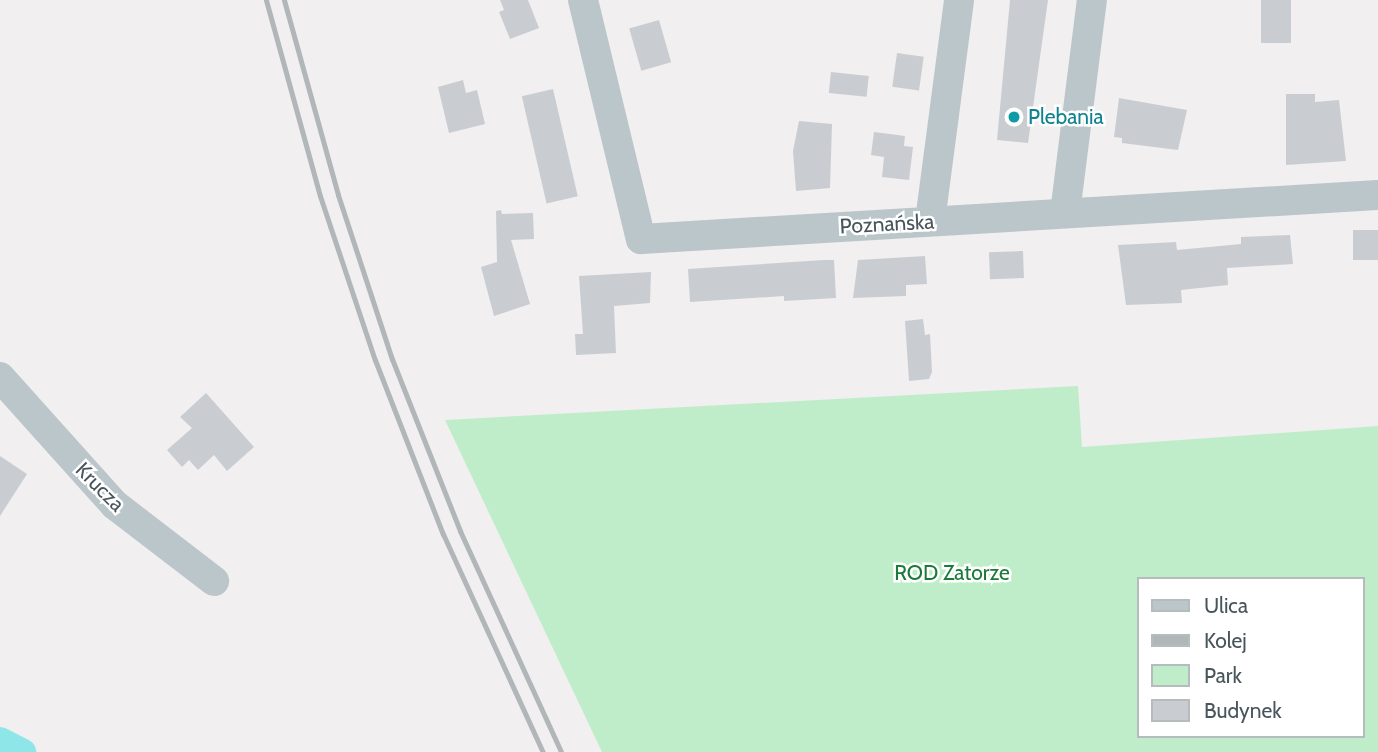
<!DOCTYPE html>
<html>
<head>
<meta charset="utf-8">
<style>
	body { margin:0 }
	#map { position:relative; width:1378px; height:752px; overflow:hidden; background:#f1efef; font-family:Cabin,sans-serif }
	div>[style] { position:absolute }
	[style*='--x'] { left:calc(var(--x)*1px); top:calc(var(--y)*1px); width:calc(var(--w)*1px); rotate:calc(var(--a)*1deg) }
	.green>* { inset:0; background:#bfedc9 }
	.canal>* { height:28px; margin:-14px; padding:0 14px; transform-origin:14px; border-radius:14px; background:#8ee6e8 }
	.building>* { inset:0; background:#c9cdd1; transform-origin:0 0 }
	.minor>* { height:30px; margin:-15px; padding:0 15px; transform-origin:15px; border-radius:15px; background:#bbc6cb }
	.rail>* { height:5px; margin:-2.5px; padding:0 2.5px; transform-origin:2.5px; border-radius:2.5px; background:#b1b6b9 }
	.dots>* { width:19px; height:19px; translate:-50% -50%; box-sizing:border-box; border:4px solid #fff; border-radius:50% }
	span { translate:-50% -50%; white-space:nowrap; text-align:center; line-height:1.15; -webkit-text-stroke:5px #fff; paint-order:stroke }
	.culture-label { font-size:21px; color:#0d838f }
	.left { translate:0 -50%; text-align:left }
	.street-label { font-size:21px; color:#48565c }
	.park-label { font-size:21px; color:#1b7a39 }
	.legend { position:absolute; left:1137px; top:577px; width:228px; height:161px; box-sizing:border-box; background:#fff; border:2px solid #b6bbbe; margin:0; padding:9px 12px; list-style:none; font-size:21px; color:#48565c }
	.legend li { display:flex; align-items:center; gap:14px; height:35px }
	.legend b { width:35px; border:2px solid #b6bbbe }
</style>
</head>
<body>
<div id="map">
	<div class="green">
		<i style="clip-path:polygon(evenodd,1078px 386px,1082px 447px,1378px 426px,1378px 752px,602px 752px,445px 420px,1078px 386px,1138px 579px,1362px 579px,1362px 736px,1138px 736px,1138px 579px)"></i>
	</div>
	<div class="canal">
		<i style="--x:0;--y:741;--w:25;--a:27"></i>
	</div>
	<div class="building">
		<i style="clip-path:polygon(500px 0,528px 0,539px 28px,510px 39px,499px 12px,504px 10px)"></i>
		<i style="clip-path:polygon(1010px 0,1048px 0,1028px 143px,997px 140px)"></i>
		<i style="left:1261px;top:0;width:30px;height:43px"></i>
		<i style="left:659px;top:20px;width:44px;height:31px;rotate:74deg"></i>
		<i style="left:897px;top:53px;width:27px;height:34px;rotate:8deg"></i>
		<i style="left:831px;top:72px;width:38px;height:21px;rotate:6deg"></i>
		<i style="clip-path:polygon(463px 80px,466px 93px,477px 90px,485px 124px,449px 133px,438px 87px)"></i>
		<i style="left:553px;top:89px;width:110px;height:32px;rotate:77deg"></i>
		<i style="clip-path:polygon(1286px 94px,1315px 94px,1315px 102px,1339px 100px,1346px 161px,1286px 165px)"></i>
		<i style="clip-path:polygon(1119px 98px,1187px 110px,1178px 150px,1122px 143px,1122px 138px,1114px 137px)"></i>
		<i style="clip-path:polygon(799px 121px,832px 124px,830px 188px,796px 191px,793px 151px)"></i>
		<i style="clip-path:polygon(874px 132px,905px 136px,904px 146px,913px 147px,909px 180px,882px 177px,884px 157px,871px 155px)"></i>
		<i style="clip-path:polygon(501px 210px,502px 214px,533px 213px,534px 239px,511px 240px,530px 304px,494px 316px,481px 267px,497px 262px,496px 211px)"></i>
		<i style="left:1378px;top:230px;width:30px;height:25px;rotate:90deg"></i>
		<i style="clip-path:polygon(1290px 235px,1293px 264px,1227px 268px,1228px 285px,1181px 290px,1182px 303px,1126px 305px,1118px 245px,1176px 242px,1177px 250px,1241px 244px,1241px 237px)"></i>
		<i style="left:1023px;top:251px;width:27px;height:34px;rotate:88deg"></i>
		<i style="clip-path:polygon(925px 256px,927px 284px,906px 285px,906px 296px,853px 298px,858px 260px)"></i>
		<i style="clip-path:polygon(824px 260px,834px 260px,836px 298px,784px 301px,784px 296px,690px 302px,688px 269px)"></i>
		<i style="clip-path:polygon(651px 272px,650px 303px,614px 306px,616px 353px,576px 355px,575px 334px,583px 334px,579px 276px)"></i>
		<i style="clip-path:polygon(923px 319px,925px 335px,930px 334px,932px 372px,929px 379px,909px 381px,905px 321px)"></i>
		<i style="clip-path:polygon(206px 393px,254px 447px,227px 471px,214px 455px,198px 470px,189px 460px,182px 467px,167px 450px,192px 428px,180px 417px)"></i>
		<i style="clip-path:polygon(0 456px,27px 474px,0 516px)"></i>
	</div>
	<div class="minor">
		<i style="--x:583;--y:0;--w:246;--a:76.4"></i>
		<i style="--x:641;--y:239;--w:738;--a:-3.42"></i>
		<i style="--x:1065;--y:213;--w:215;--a:-82.8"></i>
		<i style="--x:930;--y:221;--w:223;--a:-82.5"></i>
		<i style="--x:0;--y:377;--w:172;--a:48.1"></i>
		<i style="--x:115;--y:505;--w:125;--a:37.5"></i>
	</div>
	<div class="rail">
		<i style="--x:266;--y:0;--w:203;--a:74.6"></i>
		<i style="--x:320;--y:196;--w:173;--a:71.5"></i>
		<i style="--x:375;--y:360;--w:187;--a:68.7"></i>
		<i style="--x:443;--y:534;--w:240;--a:65.4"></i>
		<i style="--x:284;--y:0;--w:202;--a:74.5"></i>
		<i style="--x:338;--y:195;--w:173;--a:71.8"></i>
		<i style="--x:392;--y:359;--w:185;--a:68.4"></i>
		<i style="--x:460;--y:531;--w:243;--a:65.4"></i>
	</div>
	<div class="dots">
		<i style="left:1014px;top:117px;background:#0f9aa8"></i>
	</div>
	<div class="culture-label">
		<span class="left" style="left:1028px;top:117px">Plebania</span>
	</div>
	<div class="street-label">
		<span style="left:887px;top:224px;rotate:-3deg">Poznańska</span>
		<span style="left:100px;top:487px;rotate:45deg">Krucza</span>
	</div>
	<div class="park-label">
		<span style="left:952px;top:573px">ROD Zatorze</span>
	</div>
	<ul class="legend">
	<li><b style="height:9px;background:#bbc6cb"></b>Ulica</li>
	<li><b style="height:9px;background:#b1b6b9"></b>Kolej</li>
	<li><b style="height:19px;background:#bfedc9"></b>Park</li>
	<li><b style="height:19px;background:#c9cdd1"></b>Budynek</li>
	</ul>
</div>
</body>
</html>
